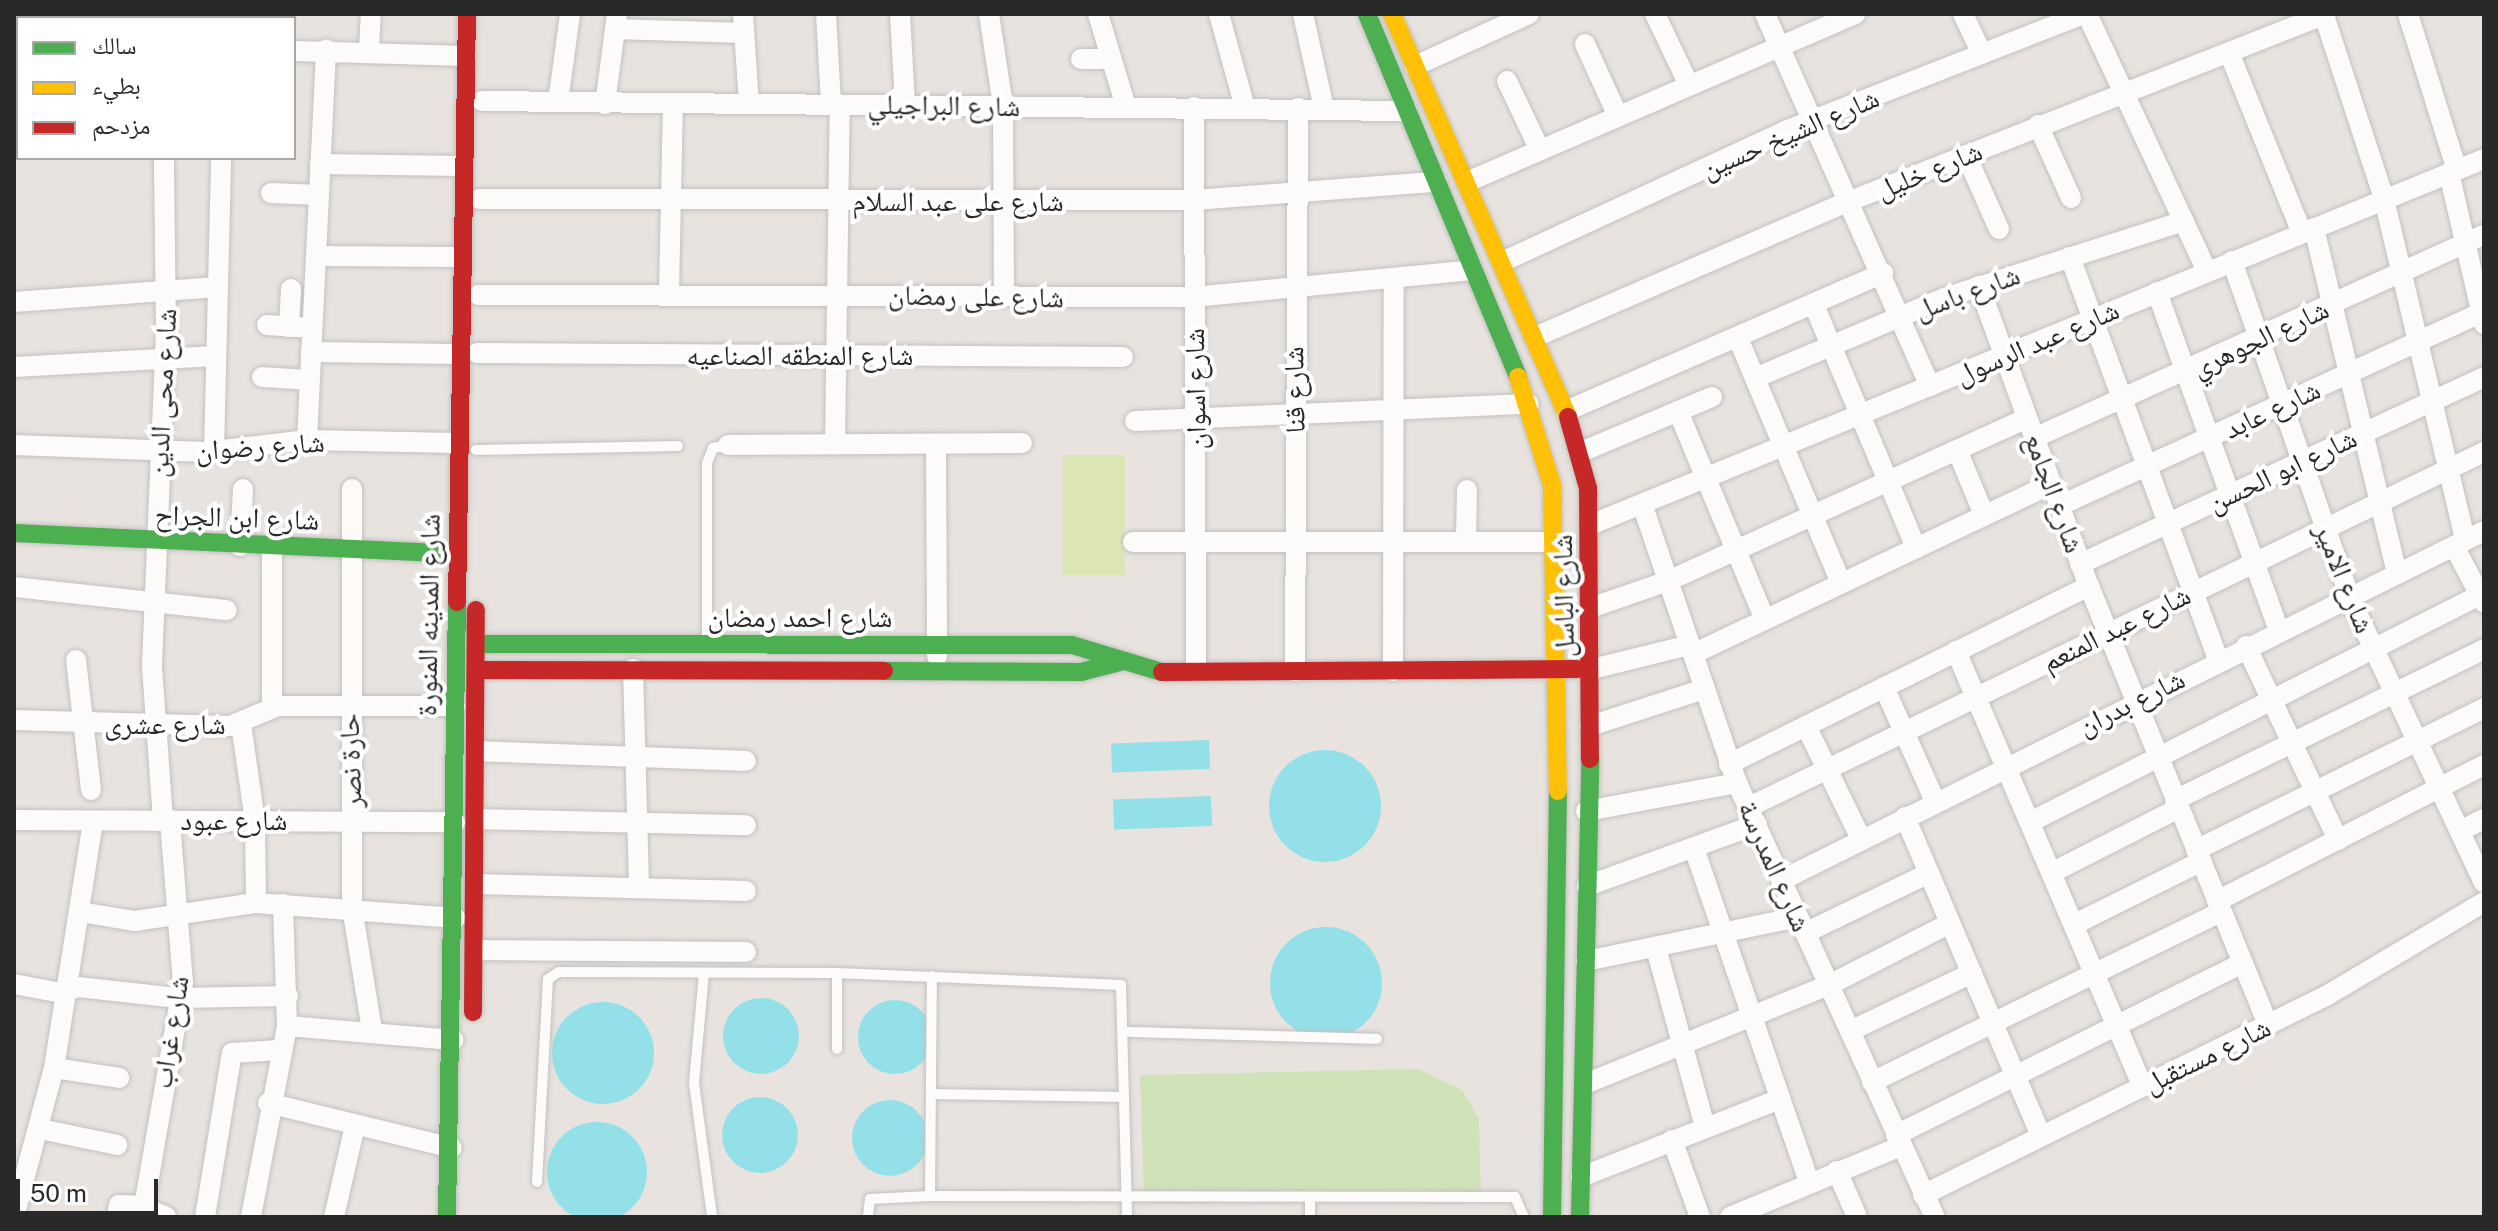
<!DOCTYPE html>
<html>
<head>
<meta charset="utf-8">
<style>
	body { margin:0 }
	#map { position:relative; width:2498px; height:1231px; overflow:hidden; background:#e8e3de; font-family:"Public Sans","Noto Naskh Arabic",sans-serif }
	div>[style] { position:absolute }
	[style*='--x'] { left:calc(var(--x)*1px); top:calc(var(--y)*1px); width:calc(var(--w)*1px); rotate:calc(var(--a)*1deg) }
	.green>* { inset:0; background:#d0e2b8 }
	.pitch>* { inset:0; background:#dce6b5; transform-origin:0 0 }
	.water>* { inset:0; background:#93e0e8; transform-origin:0 0 }
	.round { border-radius:50% }
	.roads { filter:drop-shadow(0 0 2px #c2c1c0) drop-shadow(0 0 2px #c2c1c0) }
	.lane>* { height:10px; margin:-5px; padding:0 5px; transform-origin:5px; border-radius:5px; background:#fcfbfa }
	.street>* { height:20px; margin:-10px; padding:0 10px; transform-origin:10px; border-radius:10px; background:#fcfbfa }
	.fast>* { height:18px; margin:-9px; padding:0 9px; transform-origin:9px; border-radius:9px; background:#4caf50 }
	.slow>* { height:18px; margin:-9px; padding:0 9px; transform-origin:9px; border-radius:9px; background:#ffc107 }
	.jam>* { height:18px; margin:-9px; padding:0 9px; transform-origin:9px; border-radius:9px; background:#c62828 }
	span { translate:-50% -50%; white-space:nowrap; text-align:center; line-height:1.15; -webkit-text-stroke:8px #fff; paint-order:stroke }
	.street-label { font-size:28px; color:#292929 }
	.frame { position:absolute; inset:0; border:16px solid #292929; pointer-events:none }
	.legend { position:absolute; left:16px; top:16px; width:280px; height:144px; box-sizing:border-box; background:#fff; border:2px solid #a9a9a9; margin:0; padding:10px 14px; list-style:none; font-size:24px; color:#292929 }
	.legend li { display:flex; align-items:center; gap:16px; height:40px }
	.legend b { width:40px; border:2px solid #a9a9a9 }
	.scale { position:absolute; left:16px; top:1179px; width:142px; height:36px; box-sizing:border-box; border:4px solid #292929; border-top:0; padding-left:10px; font-size:24px; line-height:28px; white-space:nowrap; color:#292929; -webkit-text-stroke:6px #fff; paint-order:stroke }
</style>
</head>
<body>
<div id="map">
	<div class="green">
		<i style="clip-path:polygon(1418px 1069px,1462px 1090px,1479px 1119px,1481px 1198px,1153px 1204px,1144px 1197px,1140px 1075px)"></i>
	</div>
	<div class="pitch">
		<i style="left:1063px;top:455px;width:62px;height:120px"></i>
	</div>
	<div class="water">
		<i style="left:1209px;top:740px;width:29px;height:98px;rotate:88deg"></i>
		<i class="round" style="left:1269px;top:750px;width:112px;height:112px"></i>
		<i style="left:1211px;top:796px;width:30px;height:98px;rotate:88deg"></i>
		<i class="round" style="left:1270px;top:927px;width:112px;height:112px"></i>
		<i class="round" style="left:723px;top:998px;width:76px;height:76px"></i>
		<i class="round" style="left:858px;top:1000px;width:74px;height:74px"></i>
		<i class="round" style="left:552px;top:1002px;width:102px;height:102px"></i>
		<i class="round" style="left:722px;top:1097px;width:76px;height:76px"></i>
		<i class="round" style="left:852px;top:1100px;width:76px;height:76px"></i>
		<i class="round" style="left:547px;top:1122px;width:100px;height:100px"></i>
	</div>
	<div class="roads">
		<div class="lane">
			<i style="--x:476;--y:450;--w:202;--a:-1.1"></i>
			<i style="--x:707;--y:643;--w:180;--a:-90"></i>
			<i style="--x:707;--y:463;--w:16;--a:-68"></i>
			<i style="--x:713;--y:448;--w:15;--a:-11"></i>
			<i style="--x:704;--y:973;--w:110;--a:95.2"></i>
			<i style="--x:694;--y:1083;--w:135;--a:82.3"></i>
			<i style="--x:1128;--y:1032;--w:249;--a:1.6"></i>
			<i style="--x:837;--y:1049;--w:76;--a:-90"></i>
			<i style="--x:933;--y:1094;--w:191;--a:0.9"></i>
			<i style="--x:537;--y:1182;--w:203;--a:-86.9"></i>
			<i style="--x:548;--y:979;--w:13;--a:-32"></i>
			<i style="--x:559;--y:972;--w:278;--a:0.2"></i>
			<i style="--x:837;--y:973;--w:284;--a:2.4"></i>
			<i style="--x:1121;--y:985;--w:232;--a:88.5"></i>
			<i style="--x:930;--y:1196;--w:220;--a:-89.5"></i>
			<i style="--x:1310;--y:1197;--w:20;--a:90"></i>
			<i style="--x:868;--y:1217;--w:18;--a:-84"></i>
			<i style="--x:870;--y:1199;--w:60;--a:-2.9"></i>
			<i style="--x:930;--y:1196;--w:585;--a:0.1"></i>
			<i style="--x:1515;--y:1197;--w:22;--a:66"></i>
		</div>
		<div class="street">
			<i style="--x:54;--y:14;--w:4;--a:90"></i>
			<i style="--x:120;--y:14;--w:4;--a:90"></i>
			<i style="--x:177;--y:14;--w:4;--a:90"></i>
			<i style="--x:281;--y:14;--w:4;--a:76"></i>
			<i style="--x:743;--y:14;--w:90;--a:86.2"></i>
			<i style="--x:826;--y:14;--w:89;--a:86.8"></i>
			<i style="--x:900;--y:14;--w:90;--a:86.8"></i>
			<i style="--x:989;--y:14;--w:92;--a:81.3"></i>
			<i style="--x:1003;--y:105;--w:192;--a:89.7"></i>
			<i style="--x:1098;--y:14;--w:97;--a:73.2"></i>
			<i style="--x:1219;--y:14;--w:98;--a:74.5"></i>
			<i style="--x:1303;--y:14;--w:97;--a:77.5"></i>
			<i style="--x:1655;--y:14;--w:74;--a:64.5"></i>
			<i style="--x:1765;--y:14;--w:407;--a:66.1"></i>
			<i style="--x:1963;--y:14;--w:44;--a:64.6"></i>
			<i style="--x:2087;--y:14;--w:284;--a:65"></i>
			<i style="--x:2408;--y:14;--w:164;--a:72.6"></i>
			<i style="--x:2324;--y:15;--w:194;--a:71.9"></i>
			<i style="--x:2384;--y:199;--w:350;--a:76.6"></i>
			<i style="--x:615;--y:29;--w:129;--a:1.8"></i>
			<i style="--x:1585;--y:44;--w:75;--a:65.5"></i>
			<i style="--x:369;--y:49;--w:35;--a:-87"></i>
			<i style="--x:294;--y:51;--w:172;--a:1.7"></i>
			<i style="--x:2230;--y:55;--w:192;--a:68"></i>
			<i style="--x:1081;--y:59;--w:30;--a:0"></i>
			<i style="--x:14;--y:65;--w:4;--a:-14"></i>
			<i style="--x:1415;--y:66;--w:125;--a:-24.5"></i>
			<i style="--x:1507;--y:81;--w:72;--a:64.5"></i>
			<i style="--x:482;--y:101;--w:925;--a:0.62"></i>
			<i style="--x:558;--y:102;--w:89;--a:-82.2"></i>
			<i style="--x:605;--y:104;--w:91;--a:-82.4"></i>
			<i style="--x:1194;--y:107;--w:564;--a:89.8"></i>
			<i style="--x:2038;--y:125;--w:80;--a:65.7"></i>
			<i style="--x:1966;--y:155;--w:81;--a:66"></i>
			<i style="--x:320;--y:164;--w:142;--a:0.8"></i>
			<i style="--x:2449;--y:173;--w:155;--a:76.9"></i>
			<i style="--x:1467;--y:182;--w:423;--a:-23.4"></i>
			<i style="--x:271;--y:193;--w:48;--a:2.4"></i>
			<i style="--x:479;--y:199;--w:715;--a:0.08"></i>
			<i style="--x:1194;--y:200;--w:243;--a:-4.3"></i>
			<i style="--x:2314;--y:228;--w:355;--a:76.5"></i>
			<i style="--x:316;--y:256;--w:143;--a:0.4"></i>
			<i style="--x:2070;--y:257;--w:429;--a:69.8"></i>
			<i style="--x:2232;--y:261;--w:355;--a:70.7"></i>
			<i style="--x:2349;--y:596;--w:317;--a:64.8"></i>
			<i style="--x:1502;--y:262;--w:312;--a:-24.8"></i>
			<i style="--x:1785;--y:131;--w:320;--a:-21.4"></i>
			<i style="--x:1979;--y:286;--w:320;--a:69.9"></i>
			<i style="--x:2089;--y:586;--w:475;--a:67.8"></i>
			<i style="--x:669;--y:292;--w:188;--a:-88.8"></i>
			<i style="--x:2157;--y:292;--w:359;--a:70.2"></i>
			<i style="--x:478;--y:295;--w:715;--a:0.16"></i>
			<i style="--x:1193;--y:297;--w:281;--a:-5.5"></i>
			<i style="--x:14;--y:302;--w:204;--a:-4.2"></i>
			<i style="--x:1814;--y:305;--w:264;--a:67.2"></i>
			<i style="--x:267;--y:325;--w:45;--a:3.8"></i>
			<i style="--x:289;--y:327;--w:38;--a:-87"></i>
			<i style="--x:1535;--y:337;--w:343;--a:-23.4"></i>
			<i style="--x:1850;--y:201;--w:511;--a:-21.45"></i>
			<i style="--x:1738;--y:338;--w:266;--a:67.2"></i>
			<i style="--x:311;--y:352;--w:147;--a:0.8"></i>
			<i style="--x:477;--y:353;--w:646;--a:0.35"></i>
			<i style="--x:14;--y:367;--w:202;--a:-3.1"></i>
			<i style="--x:262;--y:377;--w:48;--a:3.6"></i>
			<i style="--x:1755;--y:378;--w:205;--a:-22.9"></i>
			<i style="--x:1944;--y:298;--w:252;--a:-17.8"></i>
			<i style="--x:1566;--y:411;--w:346;--a:-23.5"></i>
			<i style="--x:1678;--y:411;--w:226;--a:67.4"></i>
			<i style="--x:1135;--y:421;--w:394;--a:-2.5"></i>
			<i style="--x:2034;--y:438;--w:494;--a:-24.3"></i>
			<i style="--x:307;--y:440;--w:391;--a:-87.2"></i>
			<i style="--x:835;--y:444;--w:340;--a:-89.2"></i>
			<i style="--x:936;--y:444;--w:212;--a:89.7"></i>
			<i style="--x:14;--y:445;--w:192;--a:2.1"></i>
			<i style="--x:206;--y:452;--w:102;--a:-6.8"></i>
			<i style="--x:307;--y:440;--w:150;--a:1.1"></i>
			<i style="--x:728;--y:445;--w:294;--a:-0.4"></i>
			<i style="--x:1957;--y:450;--w:70;--a:67.4"></i>
			<i style="--x:214;--y:451;--w:293;--a:-88.6"></i>
			<i style="--x:1581;--y:452;--w:142;--a:-22.8"></i>
			<i style="--x:352;--y:489;--w:418;--a:90"></i>
			<i style="--x:352;--y:907;--w:125;--a:80.8"></i>
			<i style="--x:1642;--y:504;--w:295;--a:71.2"></i>
			<i style="--x:1737;--y:783;--w:477;--a:65.5"></i>
			<i style="--x:2059;--y:506;--w:468;--a:-24.6"></i>
			<i style="--x:1590;--y:525;--w:966;--a:-22.26"></i>
			<i style="--x:1466;--y:540;--w:50;--a:-88.9"></i>
			<i style="--x:1133;--y:542;--w:424;--a:0"></i>
			<i style="--x:240;--y:546;--w:57;--a:-87"></i>
			<i style="--x:2454;--y:546;--w:64;--a:62.2"></i>
			<i style="--x:272;--y:547;--w:161;--a:90"></i>
			<i style="--x:2080;--y:564;--w:445;--a:-24.8"></i>
			<i style="--x:14;--y:587;--w:214;--a:6.2"></i>
			<i style="--x:1593;--y:607;--w:79;--a:-19.1"></i>
			<i style="--x:1668;--y:581;--w:394;--a:-24.4"></i>
			<i style="--x:2246;--y:646;--w:215;--a:64.6"></i>
			<i style="--x:1956;--y:651;--w:474;--a:66.8"></i>
			<i style="--x:1693;--y:654;--w:396;--a:-25.4"></i>
			<i style="--x:76;--y:660;--w:131;--a:83.4"></i>
			<i style="--x:633;--y:669;--w:219;--a:88.4"></i>
			<i style="--x:1592;--y:669;--w:101;--a:-13.8"></i>
			<i style="--x:1295;--y:671;--w:563;--a:-89.69"></i>
			<i style="--x:1393;--y:671;--w:393;--a:-89.9"></i>
			<i style="--x:1884;--y:687;--w:125;--a:65.9"></i>
			<i style="--x:14;--y:720;--w:216;--a:1.6"></i>
			<i style="--x:230;--y:726;--w:52;--a:-22.6"></i>
			<i style="--x:278;--y:706;--w:177;--a:0"></i>
			<i style="--x:241;--y:724;--w:98;--a:81.8"></i>
			<i style="--x:255;--y:821;--w:82;--a:89.3"></i>
			<i style="--x:1590;--y:726;--w:120;--a:-18"></i>
			<i style="--x:1806;--y:726;--w:126;--a:64"></i>
			<i style="--x:476;--y:751;--w:270;--a:2.1"></i>
			<i style="--x:1729;--y:764;--w:402;--a:-26.3"></i>
			<i style="--x:2175;--y:800;--w:344;--a:-26"></i>
			<i style="--x:1749;--y:807;--w:816;--a:-25.78"></i>
			<i style="--x:1586;--y:811;--w:154;--a:-10.5"></i>
			<i style="--x:1905;--y:817;--w:347;--a:66.9"></i>
			<i style="--x:475;--y:819;--w:271;--a:1.3"></i>
			<i style="--x:14;--y:820;--w:441;--a:0.3"></i>
			<i style="--x:163;--y:820;--w:155;--a:-94.1"></i>
			<i style="--x:152;--y:665;--w:334;--a:-87.6"></i>
			<i style="--x:166;--y:331;--w:173;--a:-90.7"></i>
			<i style="--x:2032;--y:821;--w:506;--a:-26.77"></i>
			<i style="--x:2460;--y:831;--w:27;--a:-27"></i>
			<i style="--x:1694;--y:848;--w:353;--a:71"></i>
			<i style="--x:2196;--y:850;--w:321;--a:-26.2"></i>
			<i style="--x:2053;--y:872;--w:141;--a:-26.9"></i>
			<i style="--x:1782;--y:880;--w:784;--a:-26.43"></i>
			<i style="--x:476;--y:884;--w:270;--a:1.5"></i>
			<i style="--x:1587;--y:886;--w:181;--a:-20"></i>
			<i style="--x:2217;--y:901;--w:300;--a:-27"></i>
			<i style="--x:80;--y:912;--w:56;--a:9.3"></i>
			<i style="--x:135;--y:921;--w:122;--a:-8.5"></i>
			<i style="--x:256;--y:903;--w:200;--a:4.3"></i>
			<i style="--x:2075;--y:924;--w:140;--a:-26.4"></i>
			<i style="--x:1805;--y:933;--w:138;--a:-25.8"></i>
			<i style="--x:1656;--y:948;--w:186;--a:74.7"></i>
			<i style="--x:475;--y:950;--w:271;--a:0.4"></i>
			<i style="--x:1586;--y:961;--w:217;--a:-11.7"></i>
			<i style="--x:14;--y:984;--w:48;--a:10.8"></i>
			<i style="--x:61;--y:993;--w:18;--a:-19"></i>
			<i style="--x:78;--y:987;--w:100;--a:6.3"></i>
			<i style="--x:177;--y:998;--w:111;--a:-1"></i>
			<i style="--x:287;--y:1026;--w:167;--a:4.8"></i>
			<i style="--x:1850;--y:1031;--w:135;--a:-25.4"></i>
			<i style="--x:54;--y:1068;--w:66;--a:8.7"></i>
			<i style="--x:1872;--y:1082;--w:388;--a:-26"></i>
			<i style="--x:1585;--y:1084;--w:263;--a:-22.1"></i>
			<i style="--x:1829;--y:985;--w:136;--a:-27.1"></i>
			<i style="--x:268;--y:1103;--w:189;--a:13.7"></i>
			<i style="--x:40;--y:1129;--w:79;--a:11.7"></i>
			<i style="--x:1896;--y:1135;--w:387;--a:-26.4"></i>
			<i style="--x:1672;--y:1140;--w:82;--a:70"></i>
			<i style="--x:1837;--y:1171;--w:50;--a:66.5"></i>
			<i style="--x:1581;--y:1177;--w:214;--a:-21.4"></i>
			<i style="--x:1923;--y:1195;--w:449;--a:-26.3"></i>
			<i style="--x:2326;--y:996;--w:184;--a:-30.7"></i>
			<i style="--x:143;--y:1207;--w:25;--a:23"></i>
			<i style="--x:14;--y:1217;--w:154;--a:-75"></i>
			<i style="--x:54;--y:1068;--w:249;--a:-81"></i>
			<i style="--x:117;--y:1217;--w:12;--a:-81"></i>
			<i style="--x:119;--y:1205;--w:25;--a:2"></i>
			<i style="--x:144;--y:1206;--w:226;--a:-80.1"></i>
			<i style="--x:183;--y:983;--w:164;--a:-94.6"></i>
			<i style="--x:205;--y:1217;--w:166;--a:-80.7"></i>
			<i style="--x:232;--y:1053;--w:47;--a:-3.7"></i>
			<i style="--x:251;--y:1217;--w:194;--a:-79.3"></i>
			<i style="--x:287;--y:1026;--w:122;--a:-91.9"></i>
			<i style="--x:334;--y:1217;--w:94;--a:-77.1"></i>
			<i style="--x:1730;--y:1217;--w:185;--a:-22.5"></i>
		</div>
		<div class="fast">
			<i style="--x:1367;--y:14;--w:393;--a:67.4"></i>
			<i style="--x:14;--y:533;--w:443;--a:2.7"></i>
			<i style="--x:476;--y:644;--w:596;--a:0.1"></i>
			<i style="--x:1072;--y:645;--w:94;--a:16.7"></i>
			<i style="--x:884;--y:671;--w:197;--a:0.3"></i>
			<i style="--x:1081;--y:672;--w:40;--a:-14.4"></i>
			<i style="--x:447;--y:1217;--w:615;--a:-89.07"></i>
			<i style="--x:1552;--y:1217;--w:426;--a:-89.2"></i>
			<i style="--x:1580;--y:1217;--w:458;--a:-88.7"></i>
		</div>
		<div class="slow">
			<i style="--x:1392;--y:14;--w:440;--a:66.4"></i>
			<i style="--x:1518;--y:377;--w:113;--a:72.5"></i>
			<i style="--x:1552;--y:485;--w:306;--a:88.9"></i>
		</div>
		<div class="jam">
			<i style="--x:1568;--y:417;--w:74;--a:74.3"></i>
			<i style="--x:1588;--y:488;--w:271;--a:89.6"></i>
			<i style="--x:457;--y:602;--w:588;--a:-89.03"></i>
			<i style="--x:476;--y:670;--w:408;--a:0.1"></i>
			<i style="--x:1162;--y:672;--w:415;--a:-0.4"></i>
			<i style="--x:473;--y:1012;--w:402;--a:-89.6"></i>
		</div>
	</div>
	<div class="street-label">
		<span style="left:944px;top:105px;rotate:1deg">شارع البراجيلي</span>
		<span style="left:1790px;top:133px;rotate:-23deg">شارع الشيخ حسين</span>
		<span style="left:1929px;top:170px;rotate:-22deg">شارع خليل</span>
		<span style="left:958px;top:201px">شارع على عبد السلام</span>
		<span style="left:1967px;top:292px;rotate:-20deg">شارع باسل</span>
		<span style="left:976px;top:296px;rotate:1deg">شارع على رمضان</span>
		<span style="left:2260px;top:338px;rotate:-25deg">شارع الجوهري</span>
		<span style="left:2037px;top:342px;rotate:-23deg">شارع عبد الرسول</span>
		<span style="left:800px;top:355px">شارع المنطقه الصناعيه</span>
		<span style="left:1195px;top:389px;rotate:-91deg">شارع اسوان</span>
		<span style="left:1294px;top:390px;rotate:-91deg">شارع قنا</span>
		<span style="left:162px;top:393px;rotate:-87deg">شارع محى الدين</span>
		<span style="left:2272px;top:409px;rotate:-25deg">شارع عابد</span>
		<span style="left:260px;top:446px;rotate:-4deg">شارع رضوان</span>
		<span style="left:2282px;top:470px;rotate:-25deg">شارع ابو الحسن</span>
		<span style="left:2055px;top:493px;rotate:70deg">شارع الجامع</span>
		<span style="left:237px;top:517px;rotate:2deg">شارع ابن الجراح</span>
		<span style="left:2345px;top:578px;rotate:68deg">شارع الامير</span>
		<span style="left:1563px;top:596px;rotate:-91deg">شارع الباسل</span>
		<span style="left:428px;top:615px;rotate:-89deg">شارع المدينه المنورة</span>
		<span style="left:800px;top:617px">شارع احمد رمضان</span>
		<span style="left:2116px;top:628px;rotate:-26deg">شارع عبد المنعم</span>
		<span style="left:2131px;top:702px;rotate:-26deg">شارع بدران</span>
		<span style="left:165px;top:724px">شارع عشرى</span>
		<span style="left:350px;top:761px;rotate:-92deg">حارة نصر</span>
		<span style="left:234px;top:820px">شارع عبود</span>
		<span style="left:1775px;top:866px;rotate:66deg">شارع المدرسة</span>
		<span style="left:170px;top:1032px;rotate:-81deg">شارع غراب</span>
		<span style="left:2207px;top:1055px;rotate:-26deg">شارع مستقبل</span>
	</div>
	<div class="frame"></div>
	<ul class="legend">
	<li><b style="height:10px;background:#4caf50"></b>سالك</li>
	<li><b style="height:10px;background:#ffc107"></b>بطيء</li>
	<li><b style="height:10px;background:#c62828"></b>مزدحم</li>
	</ul>
	<div class="scale">50 m</div>
</div>
</body>
</html>
